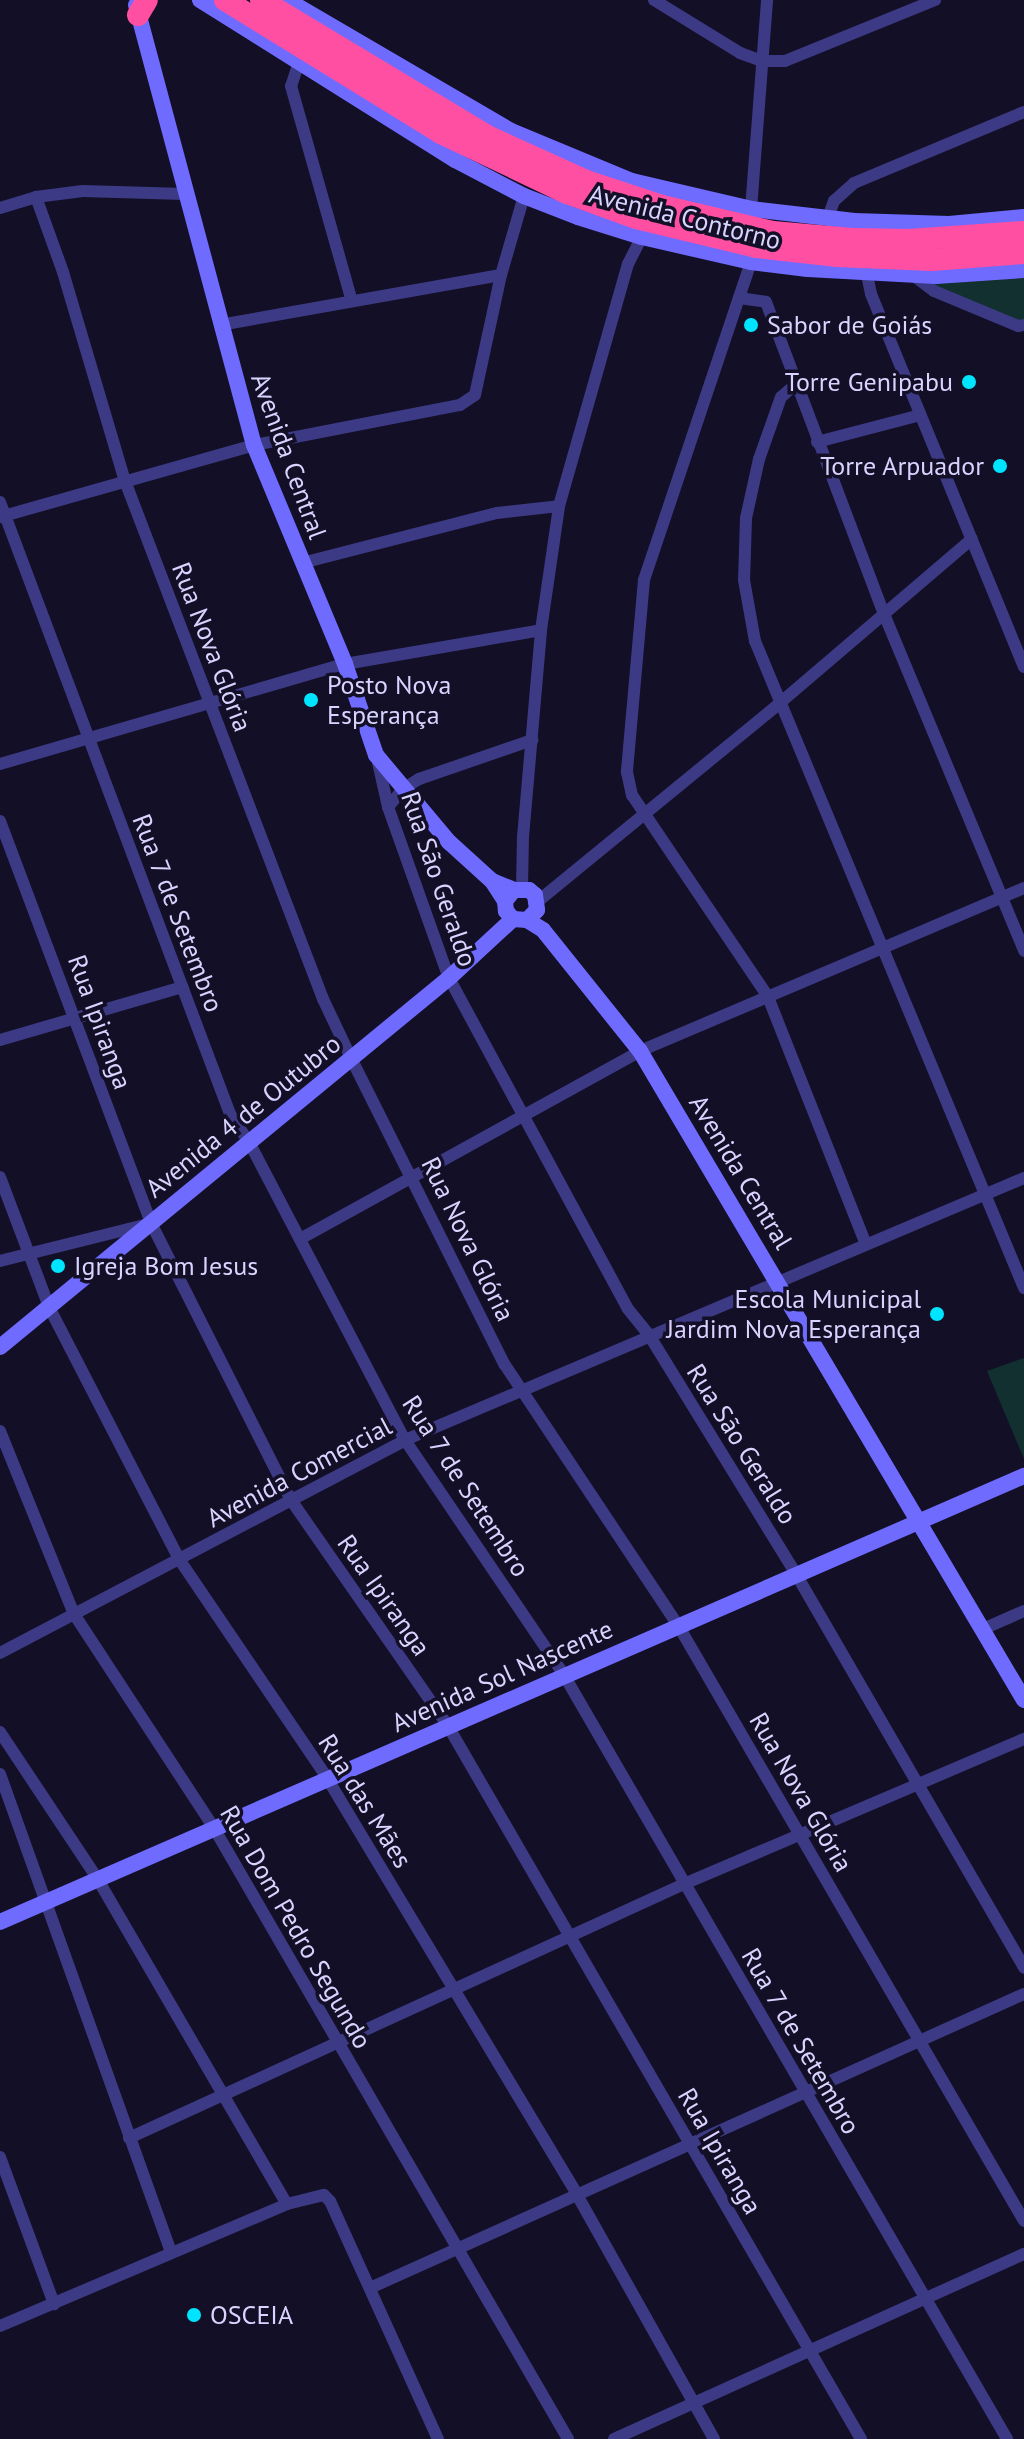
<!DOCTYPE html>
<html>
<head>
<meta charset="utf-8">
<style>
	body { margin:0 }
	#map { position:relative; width:1024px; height:2439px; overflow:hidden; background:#130f26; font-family:"PT Sans",sans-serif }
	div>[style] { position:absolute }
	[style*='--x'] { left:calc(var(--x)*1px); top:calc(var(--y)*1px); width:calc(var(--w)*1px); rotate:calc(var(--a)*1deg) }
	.green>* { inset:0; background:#12302f }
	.street>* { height:12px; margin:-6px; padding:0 6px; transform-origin:6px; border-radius:6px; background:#3d3a85 }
	.secondary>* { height:16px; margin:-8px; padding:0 8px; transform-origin:8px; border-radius:8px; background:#6f6bff }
	.highway>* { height:22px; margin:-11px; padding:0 11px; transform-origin:11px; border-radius:11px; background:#ff4fa3 }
	.dots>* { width:22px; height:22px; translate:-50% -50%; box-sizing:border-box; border:4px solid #130f26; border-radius:50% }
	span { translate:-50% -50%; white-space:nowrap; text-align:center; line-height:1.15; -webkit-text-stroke:7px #130f26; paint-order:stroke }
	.street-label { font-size:26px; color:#d9d4ff }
	.poi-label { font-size:26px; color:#d9d4ff }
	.left { translate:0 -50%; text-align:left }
	.right { translate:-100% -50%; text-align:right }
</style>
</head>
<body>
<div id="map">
	<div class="green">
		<i style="clip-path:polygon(1024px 270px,1024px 325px,914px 276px)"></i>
		<i style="clip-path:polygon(1024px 1358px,1024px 1459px,987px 1371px)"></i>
	</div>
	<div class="street">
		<i style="--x:654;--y:0;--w:101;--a:31.6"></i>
		<i style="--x:740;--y:53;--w:23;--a:20"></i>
		<i style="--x:762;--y:61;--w:23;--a:0"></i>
		<i style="--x:785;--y:61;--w:162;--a:-22.1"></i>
		<i style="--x:298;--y:65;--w:22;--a:108"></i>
		<i style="--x:291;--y:86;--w:223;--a:74.2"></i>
		<i style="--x:36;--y:197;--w:80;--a:70.2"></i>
		<i style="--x:63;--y:272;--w:218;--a:73.5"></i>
		<i style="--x:125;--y:481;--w:555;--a:69.08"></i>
		<i style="--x:323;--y:999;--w:65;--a:64.6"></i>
		<i style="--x:351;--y:1058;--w:343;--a:63.4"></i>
		<i style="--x:505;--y:1365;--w:312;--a:56.4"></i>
		<i style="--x:678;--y:1625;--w:689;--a:59.86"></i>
		<i style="--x:0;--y:208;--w:38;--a:-17"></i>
		<i style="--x:36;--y:197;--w:47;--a:-7.3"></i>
		<i style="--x:83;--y:191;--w:101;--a:1.7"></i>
		<i style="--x:751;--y:209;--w:210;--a:-85.6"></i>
		<i style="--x:828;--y:218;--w:18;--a:-71"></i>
		<i style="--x:834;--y:201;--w:27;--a:-42"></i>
		<i style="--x:854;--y:183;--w:184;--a:-22.7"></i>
		<i style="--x:751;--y:262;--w:336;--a:108.6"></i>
		<i style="--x:644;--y:580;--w:193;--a:95.1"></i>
		<i style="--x:627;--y:772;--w:24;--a:78"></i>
		<i style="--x:632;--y:795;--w:244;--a:56"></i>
		<i style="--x:768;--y:997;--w:266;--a:68.4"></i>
		<i style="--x:867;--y:275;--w:19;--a:78"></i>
		<i style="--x:871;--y:294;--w:403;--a:67.7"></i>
		<i style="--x:914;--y:276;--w:25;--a:37"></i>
		<i style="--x:934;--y:291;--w:91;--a:22.6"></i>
		<i style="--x:1018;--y:326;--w:6;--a:-9"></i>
		<i style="--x:739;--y:298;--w:27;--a:8"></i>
		<i style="--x:766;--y:302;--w:334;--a:69.3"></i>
		<i style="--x:884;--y:614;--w:365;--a:67.4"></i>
		<i style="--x:220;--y:325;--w:285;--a:-10.1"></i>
		<i style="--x:795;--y:385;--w:18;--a:139"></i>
		<i style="--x:781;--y:397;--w:66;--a:109.5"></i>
		<i style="--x:759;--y:459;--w:60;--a:102.4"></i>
		<i style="--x:746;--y:518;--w:62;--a:91.8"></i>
		<i style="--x:744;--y:580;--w:62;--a:79.8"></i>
		<i style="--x:755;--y:641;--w:701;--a:67.42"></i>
		<i style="--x:817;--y:442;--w:107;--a:-14.6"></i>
		<i style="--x:0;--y:502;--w:654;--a:69.4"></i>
		<i style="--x:230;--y:1114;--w:34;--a:56"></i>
		<i style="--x:249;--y:1142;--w:336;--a:62.4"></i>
		<i style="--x:405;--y:1440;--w:284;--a:55.9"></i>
		<i style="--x:564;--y:1675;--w:883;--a:59.89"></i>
		<i style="--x:0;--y:517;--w:264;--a:-15.8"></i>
		<i style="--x:254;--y:445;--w:210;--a:-11"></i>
		<i style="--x:460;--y:405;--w:18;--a:-34"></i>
		<i style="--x:475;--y:395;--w:123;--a:-77.8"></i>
		<i style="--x:501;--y:275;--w:82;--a:-73.8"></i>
		<i style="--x:302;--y:563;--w:201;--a:-14.4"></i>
		<i style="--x:497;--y:513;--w:62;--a:-6.4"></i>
		<i style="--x:377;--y:758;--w:50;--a:77.3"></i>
		<i style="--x:388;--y:807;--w:182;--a:70.4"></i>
		<i style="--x:449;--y:978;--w:376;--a:61.6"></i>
		<i style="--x:628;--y:1309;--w:33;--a:51"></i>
		<i style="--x:649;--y:1335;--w:281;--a:58.4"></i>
		<i style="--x:796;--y:1574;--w:455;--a:59.9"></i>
		<i style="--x:0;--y:764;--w:359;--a:-16.2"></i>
		<i style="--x:345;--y:664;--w:199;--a:-9.8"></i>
		<i style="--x:388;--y:807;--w:23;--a:-50"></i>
		<i style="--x:403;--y:789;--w:19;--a:-32"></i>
		<i style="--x:419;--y:779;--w:120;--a:-19"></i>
		<i style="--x:0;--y:821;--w:429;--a:69.4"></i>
		<i style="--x:151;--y:1223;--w:310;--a:63.2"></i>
		<i style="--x:291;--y:1500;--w:275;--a:55.2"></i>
		<i style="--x:448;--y:1726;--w:824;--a:59.92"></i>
		<i style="--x:522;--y:888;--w:51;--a:-88.9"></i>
		<i style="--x:523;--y:837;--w:208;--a:-85"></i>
		<i style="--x:541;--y:630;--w:125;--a:-81.7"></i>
		<i style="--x:559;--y:506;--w:252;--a:-74.1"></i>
		<i style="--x:628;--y:264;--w:30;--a:-63"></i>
		<i style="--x:537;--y:902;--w:315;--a:-39.3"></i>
		<i style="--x:781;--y:702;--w:251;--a:-40.5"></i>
		<i style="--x:0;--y:1040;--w:190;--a:-16.2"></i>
		<i style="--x:0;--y:1177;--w:139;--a:69.3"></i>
		<i style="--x:49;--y:1307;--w:284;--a:62.7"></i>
		<i style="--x:179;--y:1559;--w:264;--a:55.9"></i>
		<i style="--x:327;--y:1778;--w:484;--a:59"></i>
		<i style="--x:576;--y:2193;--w:282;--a:60.7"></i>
		<i style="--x:300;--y:1239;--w:389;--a:-28.9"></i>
		<i style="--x:640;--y:1051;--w:417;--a:-23"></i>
		<i style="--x:0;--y:1261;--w:153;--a:-14"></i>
		<i style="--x:0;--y:1431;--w:197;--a:68"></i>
		<i style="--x:74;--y:1614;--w:256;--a:56.8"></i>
		<i style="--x:214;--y:1828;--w:706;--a:59.91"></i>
		<i style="--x:983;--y:1629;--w:45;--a:-23.7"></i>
		<i style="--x:0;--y:1653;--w:458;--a:-27.7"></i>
		<i style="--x:405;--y:1440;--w:672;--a:-22.94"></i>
		<i style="--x:0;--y:1732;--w:175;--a:56.4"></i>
		<i style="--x:97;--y:1878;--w:377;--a:59.8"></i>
		<i style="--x:0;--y:1774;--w:508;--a:70.32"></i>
		<i style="--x:129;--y:2138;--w:610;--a:-24.59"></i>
		<i style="--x:684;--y:1884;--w:370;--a:-23.1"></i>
		<i style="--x:0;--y:2157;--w:157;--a:69.8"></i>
		<i style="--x:370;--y:2288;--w:717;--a:-24.21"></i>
		<i style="--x:0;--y:2326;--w:312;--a:-23"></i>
		<i style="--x:287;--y:2204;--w:38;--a:-14"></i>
		<i style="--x:324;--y:2195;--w:8;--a:45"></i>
		<i style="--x:330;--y:2201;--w:261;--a:65.6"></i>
		<i style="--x:614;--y:2439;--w:450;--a:-24.3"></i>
	</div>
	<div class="secondary">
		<i style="--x:200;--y:0;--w:301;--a:32.1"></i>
		<i style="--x:455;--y:160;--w:78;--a:27.6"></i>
		<i style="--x:524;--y:196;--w:58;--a:21.3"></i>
		<i style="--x:578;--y:217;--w:67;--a:17.4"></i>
		<i style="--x:642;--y:237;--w:112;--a:12.9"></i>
		<i style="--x:751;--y:262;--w:57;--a:7"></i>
		<i style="--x:808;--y:269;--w:128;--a:3.1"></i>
		<i style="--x:936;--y:276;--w:88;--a:-3.9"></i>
		<i style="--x:287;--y:0;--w:259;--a:30.3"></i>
		<i style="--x:511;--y:131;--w:131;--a:22.5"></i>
		<i style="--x:632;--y:181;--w:122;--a:13.2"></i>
		<i style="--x:751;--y:209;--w:104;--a:6.6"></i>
		<i style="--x:854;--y:221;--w:95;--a:1.8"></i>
		<i style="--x:949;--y:224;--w:75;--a:-5.3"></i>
		<i style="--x:136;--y:5;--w:456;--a:75"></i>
		<i style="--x:254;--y:445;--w:237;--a:67.4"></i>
		<i style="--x:345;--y:664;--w:96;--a:71.2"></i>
		<i style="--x:376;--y:755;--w:114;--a:50"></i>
		<i style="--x:449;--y:842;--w:58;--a:42.2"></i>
		<i style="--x:492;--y:881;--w:24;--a:57"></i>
		<i style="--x:492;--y:881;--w:24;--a:22"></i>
		<i style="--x:514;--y:890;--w:15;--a:0"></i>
		<i style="--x:529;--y:890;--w:8;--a:40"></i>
		<i style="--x:535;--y:895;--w:15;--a:82"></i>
		<i style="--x:537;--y:910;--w:14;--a:135"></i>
		<i style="--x:527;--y:920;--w:14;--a:-176"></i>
		<i style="--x:513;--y:919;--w:11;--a:-131"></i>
		<i style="--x:506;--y:911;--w:10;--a:-96"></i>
		<i style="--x:505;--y:901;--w:14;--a:-51"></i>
		<i style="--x:527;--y:920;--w:19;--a:32"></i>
		<i style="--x:543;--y:930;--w:155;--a:51.3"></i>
		<i style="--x:640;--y:1051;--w:754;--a:59.39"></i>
		<i style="--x:0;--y:1347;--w:581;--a:-39.41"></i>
		<i style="--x:449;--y:978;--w:87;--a:-42.7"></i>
		<i style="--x:0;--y:1922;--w:1117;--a:-23.54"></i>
	</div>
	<div class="highway">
		<i style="--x:225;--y:0;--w:254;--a:31.6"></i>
		<i style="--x:441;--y:133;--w:140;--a:25.5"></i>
		<i style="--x:567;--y:193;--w:73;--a:19.9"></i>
		<i style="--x:636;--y:218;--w:124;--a:13.5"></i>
		<i style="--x:757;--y:247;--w:81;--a:6.4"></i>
		<i style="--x:837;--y:256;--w:95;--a:2.4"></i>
		<i style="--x:932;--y:260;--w:92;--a:-4.4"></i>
		<i style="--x:261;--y:0;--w:264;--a:31"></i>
		<i style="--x:487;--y:136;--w:109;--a:24.4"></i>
		<i style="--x:586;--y:181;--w:80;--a:18.2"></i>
		<i style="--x:662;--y:206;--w:114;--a:13.2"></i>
		<i style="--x:773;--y:232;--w:79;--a:5.1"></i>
		<i style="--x:852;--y:239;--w:57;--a:1"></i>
		<i style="--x:909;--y:240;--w:115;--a:-4"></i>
		<i style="--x:138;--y:15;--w:17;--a:-59"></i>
	</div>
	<div class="dots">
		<i style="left:751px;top:325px;background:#00e5ff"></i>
		<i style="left:969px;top:382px;background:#00e5ff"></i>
		<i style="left:1000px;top:466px;background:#00e5ff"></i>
		<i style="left:311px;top:700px;background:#00e5ff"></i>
		<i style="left:58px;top:1266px;background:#00e5ff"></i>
		<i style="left:937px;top:1314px;background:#00e5ff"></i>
		<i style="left:194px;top:2315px;background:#00e5ff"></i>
	</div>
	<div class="street-label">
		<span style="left:685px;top:217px;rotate:14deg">Avenida Contorno</span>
		<span style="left:289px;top:456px;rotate:70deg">Avenida Central</span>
		<span style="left:212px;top:647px;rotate:69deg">Rua Nova Glória</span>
		<span style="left:439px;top:879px;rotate:71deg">Rua São Geraldo</span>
		<span style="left:178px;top:913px;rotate:69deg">Rua 7 de Setembro</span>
		<span style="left:100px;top:1022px;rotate:70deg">Rua Ipiranga</span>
		<span style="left:243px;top:1116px;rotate:-39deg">Avenida 4 de Outubro</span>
		<span style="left:741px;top:1172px;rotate:59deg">Avenida Central</span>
		<span style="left:468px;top:1239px;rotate:64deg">Rua Nova Glória</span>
		<span style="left:742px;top:1444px;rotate:58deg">Rua São Geraldo</span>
		<span style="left:299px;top:1472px;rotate:-28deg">Avenida Comercial</span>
		<span style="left:466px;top:1486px;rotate:57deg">Rua 7 de Setembro</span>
		<span style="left:384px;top:1595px;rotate:55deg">Rua Ipiranga</span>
		<span style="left:502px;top:1676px;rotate:-24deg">Avenida Sol Nascente</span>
		<span style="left:801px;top:1792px;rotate:60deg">Rua Nova Glória</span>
		<span style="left:365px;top:1801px;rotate:58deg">Rua das Mães</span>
		<span style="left:296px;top:1927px;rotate:60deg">Rua Dom Pedro Segundo</span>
		<span style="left:801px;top:2041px;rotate:60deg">Rua 7 de Setembro</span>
		<span style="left:720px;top:2151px;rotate:60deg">Rua Ipiranga</span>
	</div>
	<div class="poi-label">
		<span class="left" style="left:767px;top:325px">Sabor de Goiás</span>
		<span class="right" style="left:953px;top:382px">Torre Genipabu</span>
		<span class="right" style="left:984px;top:466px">Torre Arpuador</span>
		<span class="left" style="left:327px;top:700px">Posto Nova<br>Esperança</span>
		<span class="left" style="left:74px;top:1266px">Igreja Bom Jesus</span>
		<span class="right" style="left:921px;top:1314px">Escola Municipal<br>Jardim Nova Esperança</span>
		<span class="left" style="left:210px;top:2315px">OSCEIA</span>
	</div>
</div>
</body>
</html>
